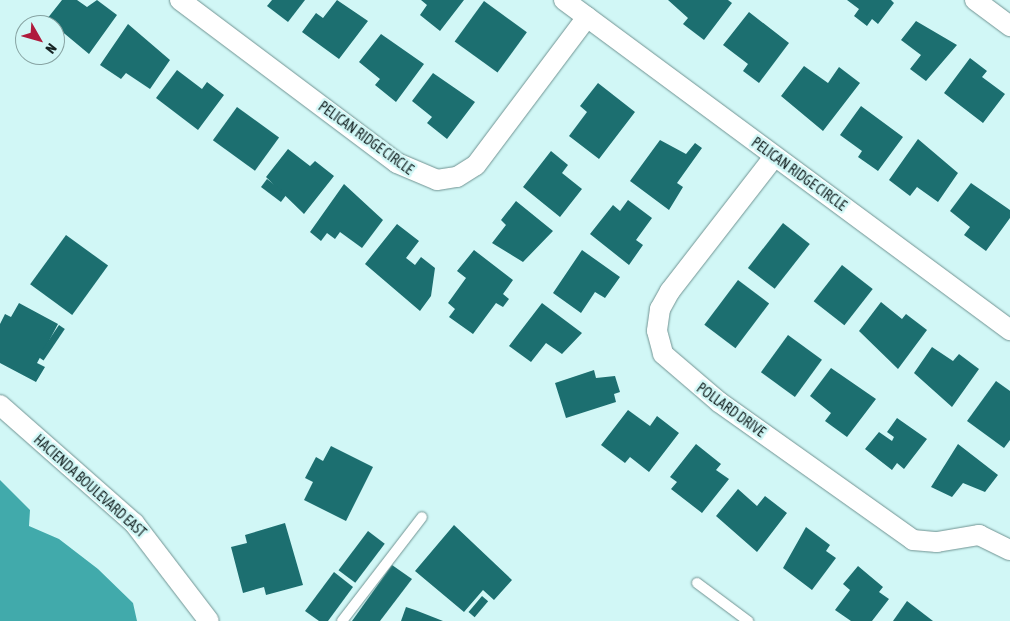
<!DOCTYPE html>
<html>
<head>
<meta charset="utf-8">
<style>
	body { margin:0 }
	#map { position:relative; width:1010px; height:621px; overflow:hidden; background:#d1f7f6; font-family:"Asap Condensed",sans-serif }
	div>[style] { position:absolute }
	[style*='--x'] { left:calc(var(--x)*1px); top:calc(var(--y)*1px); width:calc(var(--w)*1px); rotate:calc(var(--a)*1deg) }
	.water>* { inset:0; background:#41aaab }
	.building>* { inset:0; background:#1c6f70; transform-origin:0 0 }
	.roads { filter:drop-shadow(0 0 1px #709392) drop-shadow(0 0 1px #709392) }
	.service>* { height:10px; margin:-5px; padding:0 5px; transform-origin:5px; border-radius:5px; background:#fff }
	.minor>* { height:20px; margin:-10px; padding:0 10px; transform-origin:10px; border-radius:10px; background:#fff }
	span { translate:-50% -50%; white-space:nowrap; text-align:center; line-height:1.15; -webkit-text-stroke:5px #d1f7f6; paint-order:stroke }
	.street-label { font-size:14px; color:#172525 }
	.north { position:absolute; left:15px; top:15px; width:50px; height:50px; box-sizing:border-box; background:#d1f7f6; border:1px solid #87a3a2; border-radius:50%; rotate:128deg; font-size:14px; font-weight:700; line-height:20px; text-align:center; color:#172525 }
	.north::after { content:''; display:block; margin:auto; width:18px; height:22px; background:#af1b3c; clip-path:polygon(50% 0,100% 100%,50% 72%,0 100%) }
</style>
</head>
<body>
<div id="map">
	<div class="water">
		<i style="clip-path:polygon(0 480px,30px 510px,29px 526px,59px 539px,98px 569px,133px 603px,137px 621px,0 621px)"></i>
	</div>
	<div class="building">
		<i style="clip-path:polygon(62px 0,77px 0,87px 7px,97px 0,117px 15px,89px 54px,47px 19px)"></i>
		<i style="clip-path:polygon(272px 0,305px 0,288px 22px,267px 6px)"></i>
		<i style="clip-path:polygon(337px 0,368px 21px,339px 59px,302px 32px,316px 13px,323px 18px)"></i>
		<i style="clip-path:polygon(421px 0,464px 0,440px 31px,420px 15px,427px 5px)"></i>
		<i style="clip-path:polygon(668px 0,728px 0,732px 3px,704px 40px,683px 24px,688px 18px)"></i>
		<i style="clip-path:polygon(847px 0,891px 0,894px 3px,878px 24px,872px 19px,867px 26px,854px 16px,859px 9px)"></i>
		<i style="left:484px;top:1px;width:53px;height:50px;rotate:36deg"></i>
		<i style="clip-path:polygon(749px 12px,789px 43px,759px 83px,743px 71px,748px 64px,723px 45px)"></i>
		<i style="clip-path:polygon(916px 21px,957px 45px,926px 81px,910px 69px,921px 55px,901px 40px)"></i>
		<i style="clip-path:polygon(128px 24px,170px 60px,150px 89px,126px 73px,121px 79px,100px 65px)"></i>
		<i style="clip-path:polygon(381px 34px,424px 64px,396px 102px,375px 85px,380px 79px,359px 62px)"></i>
		<i style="clip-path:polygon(970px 58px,987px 71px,982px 77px,1005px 94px,983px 123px,944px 93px)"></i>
		<i style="clip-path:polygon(804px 66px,828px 83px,839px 67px,860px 83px,823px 131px,781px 96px)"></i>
		<i style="clip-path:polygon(177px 70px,202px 89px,207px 82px,224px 95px,198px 130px,156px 98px)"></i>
		<i style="clip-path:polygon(433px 73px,475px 102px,447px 139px,427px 123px,432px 117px,412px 101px)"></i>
		<i style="clip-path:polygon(598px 83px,635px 112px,599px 159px,569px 136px,587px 112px,580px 106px)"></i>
		<i style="clip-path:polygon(861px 106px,903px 137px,878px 171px,858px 157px,862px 151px,840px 135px)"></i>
		<i style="left:237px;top:107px;width:52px;height:41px;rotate:36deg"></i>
		<i style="clip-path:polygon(918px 139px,958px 173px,938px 202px,917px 187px,910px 196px,889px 180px)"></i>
		<i style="clip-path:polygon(660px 140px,686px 154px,695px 143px,702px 148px,677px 183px,683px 187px,669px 210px,630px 181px)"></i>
		<i style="clip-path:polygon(288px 149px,310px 166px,315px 161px,334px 176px,304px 214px,266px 177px)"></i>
		<i style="clip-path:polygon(551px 151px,568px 165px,562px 173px,582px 189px,560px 217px,523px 187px)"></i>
		<i style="left:267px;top:179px;width:25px;height:10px;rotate:37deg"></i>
		<i style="clip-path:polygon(971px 183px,1010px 210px,1010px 218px,986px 251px,964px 235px,970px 227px,950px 211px)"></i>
		<i style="clip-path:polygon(344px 184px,383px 220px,362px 248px,340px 232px,335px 239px,327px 233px,321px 241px,310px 232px)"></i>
		<i style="clip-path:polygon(628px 200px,652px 218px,636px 240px,643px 245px,629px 265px,590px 234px,613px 205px,620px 211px)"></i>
		<i style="clip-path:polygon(516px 201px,553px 231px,523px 262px,492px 243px,506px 225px,501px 220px)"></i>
		<i style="left:783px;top:223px;width:34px;height:57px;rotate:38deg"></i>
		<i style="clip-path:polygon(397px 224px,419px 241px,406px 258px,415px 265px,421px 257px,435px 268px,431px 296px,420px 311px,365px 264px)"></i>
		<i style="left:66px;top:235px;width:52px;height:61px;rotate:36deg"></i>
		<i style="clip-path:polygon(474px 250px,513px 280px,503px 294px,509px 299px,503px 307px,496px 303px,473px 334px,449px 317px,455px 309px,448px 303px,466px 278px,457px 271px)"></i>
		<i style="clip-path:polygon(582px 250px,620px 277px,605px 298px,595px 292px,581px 313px,553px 293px)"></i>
		<i style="left:842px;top:265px;width:39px;height:46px;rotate:38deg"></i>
		<i style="left:738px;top:280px;width:39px;height:56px;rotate:37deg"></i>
		<i style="clip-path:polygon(881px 302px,902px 319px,906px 314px,927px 330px,898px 369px,859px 331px)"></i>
		<i style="clip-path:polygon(19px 303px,58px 324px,37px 363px,45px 367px,36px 382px,0 363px,0 324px,5px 314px,11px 317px)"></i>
		<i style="clip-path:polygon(542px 303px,582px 333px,562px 354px,546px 343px,531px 362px,509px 346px)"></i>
		<i style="left:59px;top:325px;width:7px;height:38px;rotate:34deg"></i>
		<i style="left:788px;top:335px;width:42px;height:46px;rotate:36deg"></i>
		<i style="clip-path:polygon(932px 347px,953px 361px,959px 354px,979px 369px,952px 407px,914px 373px)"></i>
		<i style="clip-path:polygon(831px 368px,876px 399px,847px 437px,825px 421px,831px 413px,810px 396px)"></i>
		<i style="clip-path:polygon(594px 370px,596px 378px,615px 376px,620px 392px,614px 394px,616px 402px,566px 418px,555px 383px)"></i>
		<i style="clip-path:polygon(996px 381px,1010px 391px,1010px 440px,1004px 448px,967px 421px)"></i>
		<i style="clip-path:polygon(628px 410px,650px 426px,657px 416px,679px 433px,649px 472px,630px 457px,625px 463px,601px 445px)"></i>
		<i style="clip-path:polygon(897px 418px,927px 439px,904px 469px,897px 463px,892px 470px,865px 449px,879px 432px,892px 441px,894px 437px,887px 432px)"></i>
		<i style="clip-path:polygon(696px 444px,721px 464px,716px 470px,729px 479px,702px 513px,671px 489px,677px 482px,670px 477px)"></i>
		<i style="clip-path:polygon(958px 444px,998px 475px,985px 492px,963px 483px,952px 497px,931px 487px)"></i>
		<i style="clip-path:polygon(331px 446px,373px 467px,346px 521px,304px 500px,313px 482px,305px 478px,316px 457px,323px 461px)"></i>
		<i style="clip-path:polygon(738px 489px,757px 506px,765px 496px,787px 513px,757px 552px,716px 516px)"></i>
		<i style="clip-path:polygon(285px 523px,303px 585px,266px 595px,264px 587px,243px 593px,231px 547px,247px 543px,245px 535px)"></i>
		<i style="clip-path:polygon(454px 525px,512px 580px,494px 600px,483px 590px,464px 612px,415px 571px)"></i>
		<i style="clip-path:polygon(806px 527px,830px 545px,826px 551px,836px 558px,812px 590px,783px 568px)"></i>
		<i style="left:368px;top:531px;width:21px;height:49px;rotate:37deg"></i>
		<i style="clip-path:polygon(392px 565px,412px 579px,380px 621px,352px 621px)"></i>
		<i style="clip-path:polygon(858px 566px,883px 587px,879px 592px,889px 599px,872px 621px,851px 621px,835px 610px,850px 590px,843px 584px)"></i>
		<i style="clip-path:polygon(334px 572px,353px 587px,328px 621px,319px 621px,305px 611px)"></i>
		<i style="left:482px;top:596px;width:8px;height:21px;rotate:40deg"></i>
		<i style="clip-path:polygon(907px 601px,933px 621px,893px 621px)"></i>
		<i style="clip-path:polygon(406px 607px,415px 610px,443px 621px,401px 621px)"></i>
	</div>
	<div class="roads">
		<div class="service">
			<i style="--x:697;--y:583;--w:64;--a:36.7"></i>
			<i style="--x:342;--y:621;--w:131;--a:-52.4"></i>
		</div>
		<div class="minor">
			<i style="--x:180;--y:0;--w:271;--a:36.9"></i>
			<i style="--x:397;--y:163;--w:43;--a:23"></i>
			<i style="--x:437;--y:180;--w:20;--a:-9"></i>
			<i style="--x:457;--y:177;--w:22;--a:-32"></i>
			<i style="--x:476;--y:165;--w:185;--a:-53.1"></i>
			<i style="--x:564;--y:0;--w:555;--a:36.5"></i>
			<i style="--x:975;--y:0;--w:44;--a:36.6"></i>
			<i style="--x:774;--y:157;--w:170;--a:127.8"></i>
			<i style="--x:670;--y:291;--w:21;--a:119"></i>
			<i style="--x:660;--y:309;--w:22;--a:98"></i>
			<i style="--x:657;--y:331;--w:24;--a:75"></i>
			<i style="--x:663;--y:354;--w:74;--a:40.6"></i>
			<i style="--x:719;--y:402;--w:238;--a:35.4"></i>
			<i style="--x:913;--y:540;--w:24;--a:5"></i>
			<i style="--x:937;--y:542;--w:43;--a:-9.5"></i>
			<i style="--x:979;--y:535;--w:34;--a:26"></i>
			<i style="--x:0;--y:405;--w:179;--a:41.4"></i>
			<i style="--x:134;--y:523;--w:123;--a:52.6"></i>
		</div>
	</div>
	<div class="street-label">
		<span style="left:366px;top:138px;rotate:36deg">PELICAN RIDGE CIRCLE</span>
		<span style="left:799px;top:174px;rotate:36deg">PELICAN RIDGE CIRCLE</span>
		<span style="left:731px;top:410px;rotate:36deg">POLLARD DRIVE</span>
		<span style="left:90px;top:486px;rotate:42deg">HACIENDA BOULEVARD EAST</span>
	</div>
	<div class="north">N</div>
</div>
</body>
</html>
